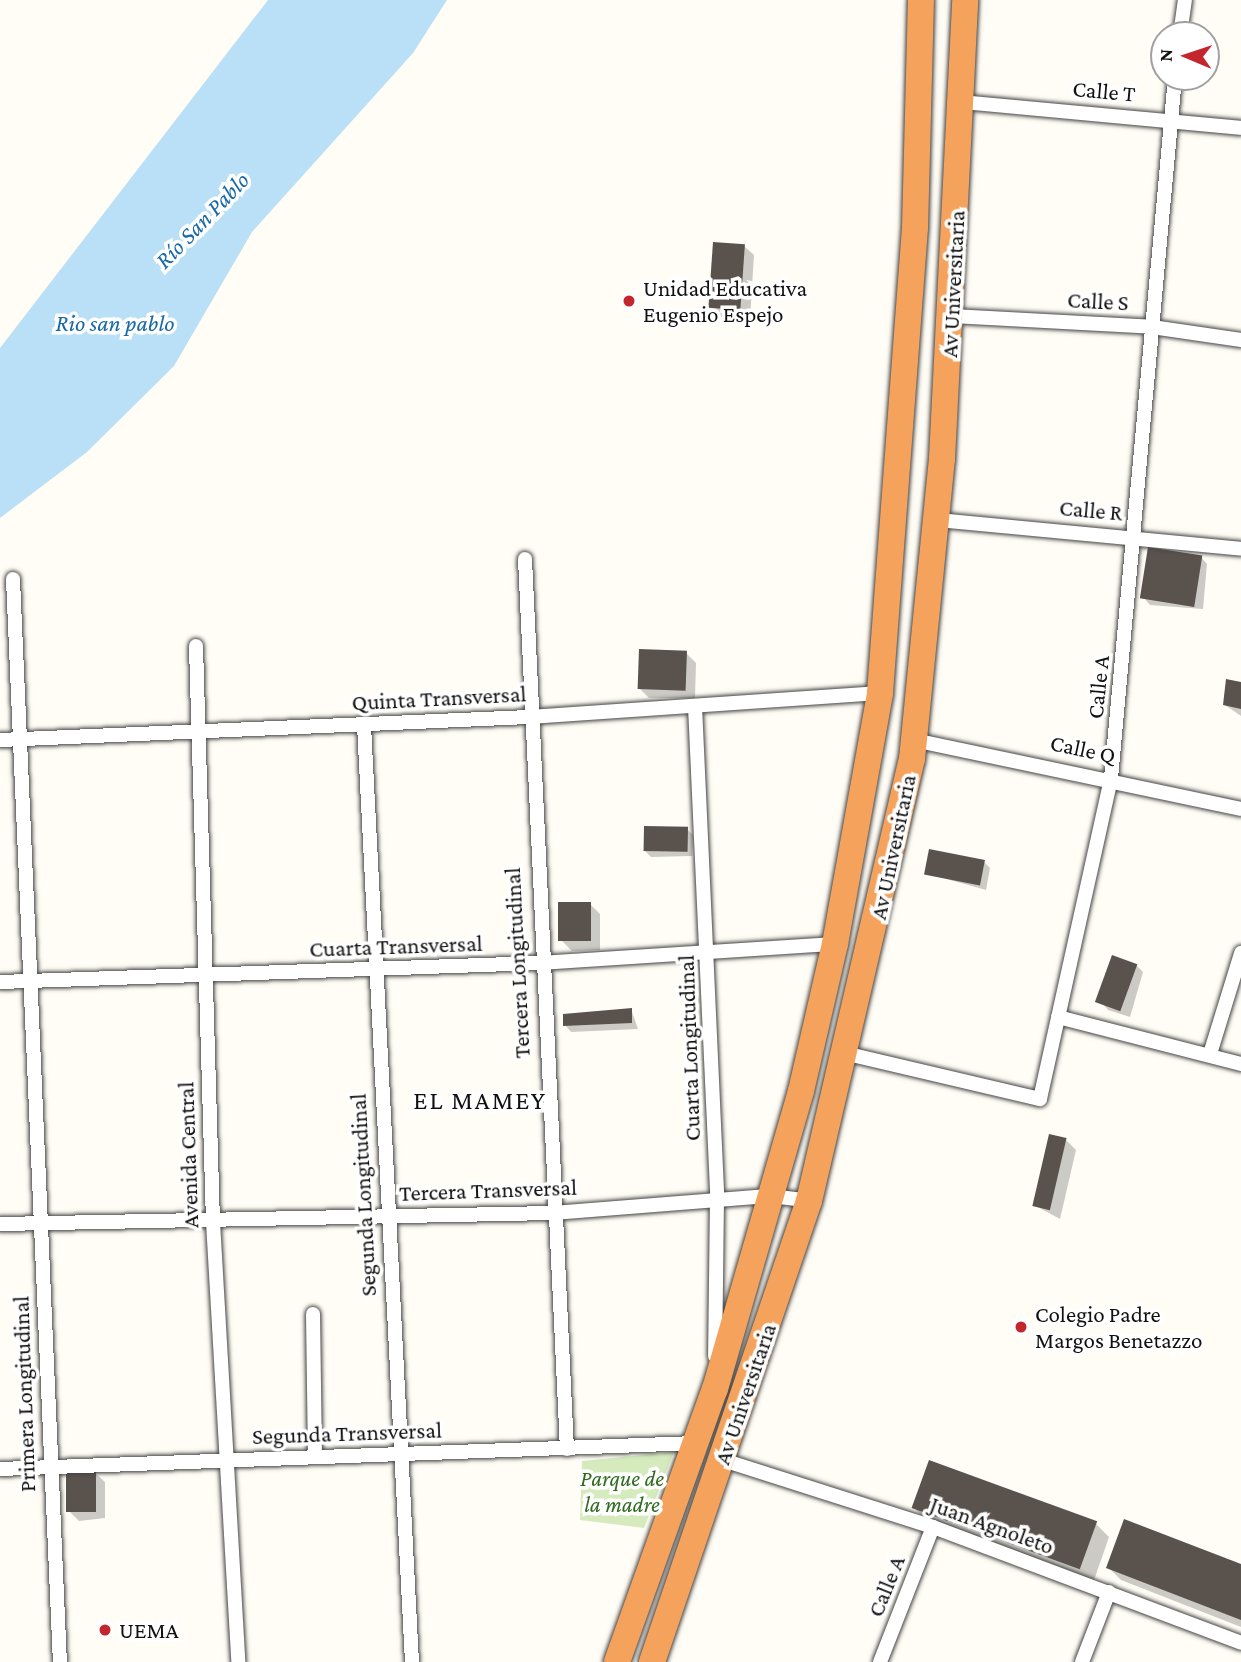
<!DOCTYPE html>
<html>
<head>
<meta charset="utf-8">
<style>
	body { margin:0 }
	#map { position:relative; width:1241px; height:1662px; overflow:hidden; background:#fffdf5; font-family:"Crimson Pro",serif }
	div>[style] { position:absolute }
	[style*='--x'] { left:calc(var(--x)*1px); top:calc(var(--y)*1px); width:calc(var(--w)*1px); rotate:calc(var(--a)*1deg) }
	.green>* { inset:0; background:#d5ebbd }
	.water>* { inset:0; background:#b9e0f7 }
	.shadow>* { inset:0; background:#0003 }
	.building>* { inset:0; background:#5a524d; transform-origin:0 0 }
	.roads { filter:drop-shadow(0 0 2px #444) drop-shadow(0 0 2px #444) }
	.street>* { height:14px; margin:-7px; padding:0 7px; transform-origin:7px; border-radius:7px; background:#fff }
	.highway>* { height:26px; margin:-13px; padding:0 13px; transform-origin:13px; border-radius:13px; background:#f5a25d }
	.dots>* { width:19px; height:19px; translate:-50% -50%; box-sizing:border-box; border:4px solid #fff; border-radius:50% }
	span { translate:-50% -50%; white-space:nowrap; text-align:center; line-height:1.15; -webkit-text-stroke:7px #fff; paint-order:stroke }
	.street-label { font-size:23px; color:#111 }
	.poi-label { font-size:23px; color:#111 }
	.left { translate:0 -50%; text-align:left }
	.park-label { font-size:23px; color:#2f6b1f; font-style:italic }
	.water-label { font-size:24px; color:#1768a6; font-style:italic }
	.quarter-label { font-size:26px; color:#111; letter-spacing:2px }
	.north { position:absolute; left:1150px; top:21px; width:70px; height:70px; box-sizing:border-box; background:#fff; border:2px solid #a0a0a0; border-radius:50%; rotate:272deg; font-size:19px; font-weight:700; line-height:28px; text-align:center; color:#111 }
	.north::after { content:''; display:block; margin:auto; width:24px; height:32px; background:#c4262e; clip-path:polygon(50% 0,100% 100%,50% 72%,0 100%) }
</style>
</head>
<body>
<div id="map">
	<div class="green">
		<i style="clip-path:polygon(674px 1452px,644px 1528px,580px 1520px,582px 1461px)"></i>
	</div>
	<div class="water">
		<i style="clip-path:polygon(268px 0,447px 0,413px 53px,252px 232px,174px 366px,87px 452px,0 518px,0 348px)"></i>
	</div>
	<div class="shadow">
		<i style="clip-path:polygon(744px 246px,754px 255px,750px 319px,721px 317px,711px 307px)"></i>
		<i style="clip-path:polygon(1201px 557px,1207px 564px,1203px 609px,1150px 605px,1144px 598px)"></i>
		<i style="clip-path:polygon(686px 653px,696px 663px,695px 698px,649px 698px,639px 688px)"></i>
		<i style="clip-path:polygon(1241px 684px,1241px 716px,1225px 705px)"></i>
		<i style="clip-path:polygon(687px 829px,693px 835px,692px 856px,651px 857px,645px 851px)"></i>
		<i style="clip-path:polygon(984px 862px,990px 868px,986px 890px,925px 873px)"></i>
		<i style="clip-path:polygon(590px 904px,600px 914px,600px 950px,572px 951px,562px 941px)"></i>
		<i style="clip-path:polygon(1136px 965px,1143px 972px,1130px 1017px,1108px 1010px,1102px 1003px)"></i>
		<i style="clip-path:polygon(631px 1009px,638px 1029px,571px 1032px,565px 1025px)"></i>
		<i style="clip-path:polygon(1066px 1140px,1076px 1150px,1060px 1219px,1034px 1205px)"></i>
		<i style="clip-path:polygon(95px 1473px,105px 1482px,105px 1518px,79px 1521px,69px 1511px)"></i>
		<i style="clip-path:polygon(914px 1508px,1096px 1524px,1109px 1537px,1093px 1583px,927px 1521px)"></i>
		<i style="clip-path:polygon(1241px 1566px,1241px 1627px,1121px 1580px,1108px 1567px)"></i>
	</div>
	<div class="building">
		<i style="left:713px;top:242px;width:32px;height:66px;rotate:4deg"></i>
		<i style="left:1148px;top:547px;width:55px;height:52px;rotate:9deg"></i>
		<i style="left:639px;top:649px;width:48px;height:40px;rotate:2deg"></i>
		<i style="clip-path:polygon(1226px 679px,1241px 682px,1241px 709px,1223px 705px)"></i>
		<i style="left:644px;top:826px;width:44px;height:25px;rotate:1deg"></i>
		<i style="left:929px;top:849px;width:57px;height:26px;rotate:11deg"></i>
		<i style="left:591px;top:902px;width:39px;height:33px;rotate:90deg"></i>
		<i style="left:1112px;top:955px;width:27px;height:50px;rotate:20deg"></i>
		<i style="clip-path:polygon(632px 1008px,632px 1023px,563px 1026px,563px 1014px)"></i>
		<i style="left:1049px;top:1134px;width:18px;height:74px;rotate:13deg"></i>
		<i style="left:929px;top:1460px;width:179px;height:51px;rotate:20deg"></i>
		<i style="left:66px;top:1471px;width:30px;height:41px"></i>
		<i style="clip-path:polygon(1124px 1519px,1241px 1564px,1241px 1620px,1106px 1568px)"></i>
	</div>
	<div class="roads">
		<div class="street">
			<i style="--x:1180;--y:35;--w:35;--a:-82"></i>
			<i style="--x:962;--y:102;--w:280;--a:5.3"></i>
			<i style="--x:952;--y:316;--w:200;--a:3.1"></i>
			<i style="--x:1152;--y:327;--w:90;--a:8.3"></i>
			<i style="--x:937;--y:520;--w:305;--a:5.4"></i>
			<i style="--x:525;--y:559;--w:891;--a:87.3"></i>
			<i style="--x:13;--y:579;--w:1084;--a:87.52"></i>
			<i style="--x:196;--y:646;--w:576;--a:88.31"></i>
			<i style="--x:213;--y:1222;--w:441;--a:86.7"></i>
			<i style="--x:695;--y:706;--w:493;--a:87.4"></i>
			<i style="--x:717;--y:1199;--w:157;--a:90.7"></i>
			<i style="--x:364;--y:725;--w:938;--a:87.07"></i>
			<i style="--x:0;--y:740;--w:529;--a:-2.49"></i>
			<i style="--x:529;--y:717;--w:352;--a:-3.9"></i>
			<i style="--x:914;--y:740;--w:334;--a:11.9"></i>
			<i style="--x:0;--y:982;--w:539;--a:-2.02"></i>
			<i style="--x:539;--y:963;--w:297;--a:-3.7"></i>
			<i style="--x:1058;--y:1017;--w:189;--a:14.4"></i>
			<i style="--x:848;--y:1054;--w:197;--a:13.2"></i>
			<i style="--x:1040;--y:1099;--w:329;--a:-77.5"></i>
			<i style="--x:1111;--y:778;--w:704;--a:-84.78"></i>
			<i style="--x:1210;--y:1054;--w:106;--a:-72.9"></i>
			<i style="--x:0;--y:1224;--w:553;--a:-1.14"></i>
			<i style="--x:553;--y:1213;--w:219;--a:-4.5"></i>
			<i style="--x:771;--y:1196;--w:38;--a:7"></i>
			<i style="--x:313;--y:1314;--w:142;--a:89.2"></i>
			<i style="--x:723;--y:1460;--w:220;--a:17.7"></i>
			<i style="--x:933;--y:1527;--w:329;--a:20.6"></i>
			<i style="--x:0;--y:1469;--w:695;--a:-2.14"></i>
			<i style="--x:880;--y:1662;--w:145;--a:-68.6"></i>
			<i style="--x:1082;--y:1662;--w:75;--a:-68.9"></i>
		</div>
		<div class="highway">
			<i style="--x:617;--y:1662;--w:290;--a:-70.3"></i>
			<i style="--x:715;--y:1389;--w:310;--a:-73.9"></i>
			<i style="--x:801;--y:1091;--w:151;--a:-77"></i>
			<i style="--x:835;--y:944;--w:255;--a:-79.8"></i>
			<i style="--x:880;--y:693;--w:466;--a:-85.7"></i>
			<i style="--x:915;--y:228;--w:228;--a:-88.5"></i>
			<i style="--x:652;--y:1662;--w:487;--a:-71.2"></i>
			<i style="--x:809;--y:1201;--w:454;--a:-76.9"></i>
			<i style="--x:912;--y:759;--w:301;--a:-84.3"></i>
			<i style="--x:942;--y:459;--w:460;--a:-87.1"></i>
		</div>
	</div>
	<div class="dots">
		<i style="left:629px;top:301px;background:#c4262e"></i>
		<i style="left:1021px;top:1327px;background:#c4262e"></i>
		<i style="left:105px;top:1630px;background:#c4262e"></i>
	</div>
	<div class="street-label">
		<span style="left:1104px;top:91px;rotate:5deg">Calle T</span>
		<span style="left:953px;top:284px;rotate:-87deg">Av Universitaria</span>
		<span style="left:1098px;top:301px;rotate:3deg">Calle S</span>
		<span style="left:1091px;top:510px;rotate:5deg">Calle R</span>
		<span style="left:1098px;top:687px;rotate:-84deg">Calle A</span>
		<span style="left:439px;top:698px;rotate:-3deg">Quinta Transversal</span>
		<span style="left:1083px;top:749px;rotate:12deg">Calle Q</span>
		<span style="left:893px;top:847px;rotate:-78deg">Av Universitaria</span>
		<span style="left:396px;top:946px;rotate:-2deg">Cuarta Transversal</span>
		<span style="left:517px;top:963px;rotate:-93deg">Tercera Longitudinal</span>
		<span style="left:689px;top:1048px;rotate:-92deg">Cuarta Longitudinal</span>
		<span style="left:188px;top:1155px;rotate:-92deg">Avenida Central</span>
		<span style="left:488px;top:1190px;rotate:-2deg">Tercera Transversal</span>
		<span style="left:363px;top:1195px;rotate:-93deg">Segunda Longitudinal</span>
		<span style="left:24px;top:1394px;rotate:-92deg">Primera Longitudinal</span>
		<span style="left:745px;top:1394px;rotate:-71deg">Av Universitaria</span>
		<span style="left:347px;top:1433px;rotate:-2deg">Segunda Transversal</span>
		<span style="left:992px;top:1525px;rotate:20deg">Juan Agnoleto</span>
		<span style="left:886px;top:1586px;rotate:-68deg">Calle A</span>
	</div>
	<div class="poi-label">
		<span class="left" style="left:643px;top:301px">Unidad Educativa<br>Eugenio Espejo</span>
		<span class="left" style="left:1035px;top:1327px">Colegio Padre<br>Margos Benetazzo</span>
		<span class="left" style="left:119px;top:1630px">UEMA</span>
	</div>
	<div class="park-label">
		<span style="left:622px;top:1491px">Parque de<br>la madre</span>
	</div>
	<div class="water-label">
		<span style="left:202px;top:220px;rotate:-46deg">Río San Pablo</span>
		<span style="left:115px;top:323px">Rio san pablo</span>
	</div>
	<div class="quarter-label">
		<span style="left:480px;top:1101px">EL MAMEY</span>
	</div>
	<div class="north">N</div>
</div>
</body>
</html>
